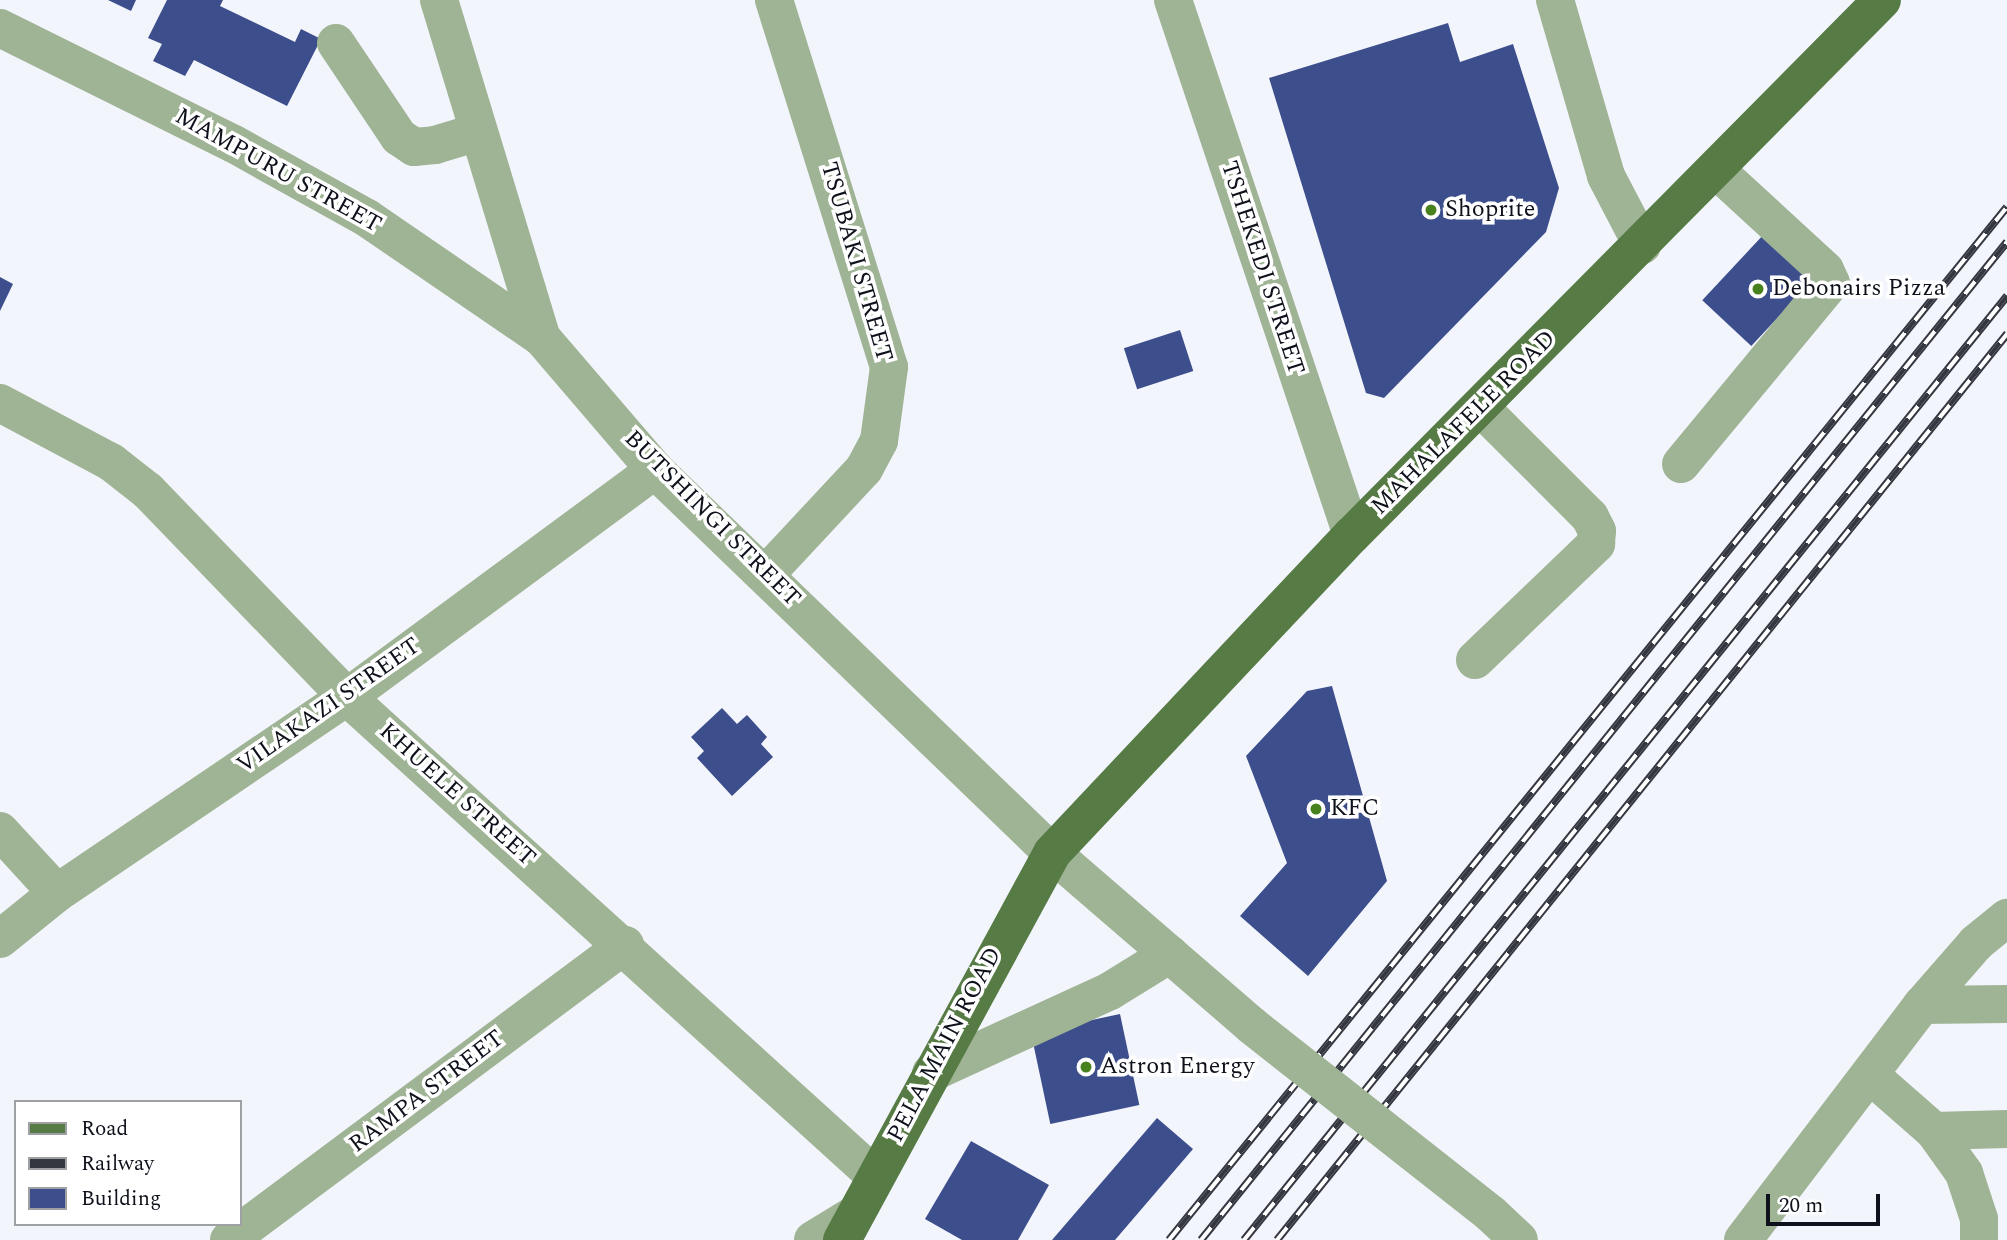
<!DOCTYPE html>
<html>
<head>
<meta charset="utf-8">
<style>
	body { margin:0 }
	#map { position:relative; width:2007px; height:1240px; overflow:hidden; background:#f3f5fc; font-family:Spectral,serif }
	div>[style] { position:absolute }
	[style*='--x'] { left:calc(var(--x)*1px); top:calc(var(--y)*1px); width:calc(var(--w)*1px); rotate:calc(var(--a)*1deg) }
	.building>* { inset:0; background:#3d4e8d; transform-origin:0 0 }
	.minor>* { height:38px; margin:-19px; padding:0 19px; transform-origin:19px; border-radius:19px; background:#9fb395 }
	.major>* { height:38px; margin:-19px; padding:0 19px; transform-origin:19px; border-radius:19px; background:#577b45 }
	.rail>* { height:8px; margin-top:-4px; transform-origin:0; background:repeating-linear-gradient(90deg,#fff 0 16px,#343740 0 32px); box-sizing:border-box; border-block:2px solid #343740 }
	.minor-bridge>* { height:38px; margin:-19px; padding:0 19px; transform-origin:19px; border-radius:19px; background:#9fb395 }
	.dots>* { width:19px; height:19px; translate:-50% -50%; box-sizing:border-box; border:4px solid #fff; border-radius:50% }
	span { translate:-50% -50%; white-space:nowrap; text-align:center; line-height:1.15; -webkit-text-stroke:7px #fff; paint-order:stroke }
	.street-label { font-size:24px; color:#0e111b }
	.poi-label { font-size:24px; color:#0e111b }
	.left { translate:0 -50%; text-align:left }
	.legend { position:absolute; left:14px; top:1100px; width:228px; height:126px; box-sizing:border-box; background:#fff; border:2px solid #9fa0a4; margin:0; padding:9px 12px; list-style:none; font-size:21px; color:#0e111b }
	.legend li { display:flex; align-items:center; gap:14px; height:35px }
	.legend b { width:35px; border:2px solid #9fa0a4 }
	.scale { position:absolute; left:1766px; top:1194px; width:114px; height:32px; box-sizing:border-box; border:4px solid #0e111b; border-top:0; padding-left:9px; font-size:21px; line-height:24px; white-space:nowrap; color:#0e111b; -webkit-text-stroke:5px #fff; paint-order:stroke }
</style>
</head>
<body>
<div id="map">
	<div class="building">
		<i style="clip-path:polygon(108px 0,136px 0,131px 11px)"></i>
		<i style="clip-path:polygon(167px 0,223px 0,220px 6px,295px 42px,301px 29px,321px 39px,287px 106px,194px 60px,185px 76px,153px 61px,162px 44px,148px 38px)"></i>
		<i style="clip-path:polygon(1448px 23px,1460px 62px,1513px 44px,1559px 188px,1546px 232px,1384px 398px,1366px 393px,1269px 78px)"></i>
		<i style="left:1765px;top:233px;width:67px;height:92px;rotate:43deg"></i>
		<i style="clip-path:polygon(0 277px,13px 284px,0 311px)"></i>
		<i style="left:1180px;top:330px;width:43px;height:59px;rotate:72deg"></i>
		<i style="clip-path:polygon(1332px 686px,1387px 881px,1308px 976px,1240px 916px,1287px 863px,1246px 756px,1307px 691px)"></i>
		<i style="clip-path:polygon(722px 708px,737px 724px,747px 715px,767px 737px,761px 744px,773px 757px,732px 796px,697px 758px,704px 751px,691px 737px)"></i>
		<i style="left:1120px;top:1014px;width:93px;height:91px;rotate:78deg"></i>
		<i style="clip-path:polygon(1157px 1118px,1193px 1149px,1115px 1240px,1052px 1240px)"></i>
		<i style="clip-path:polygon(971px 1141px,1049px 1185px,1018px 1240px,962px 1240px,925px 1219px)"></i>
	</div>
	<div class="minor">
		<i style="--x:439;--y:0;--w:353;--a:73.1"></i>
		<i style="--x:542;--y:338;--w:174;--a:49.4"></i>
		<i style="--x:655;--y:470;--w:552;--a:43.97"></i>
		<i style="--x:1052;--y:853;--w:263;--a:40.8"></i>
		<i style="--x:1173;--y:0;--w:564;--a:71.5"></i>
		<i style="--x:1555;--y:0;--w:183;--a:73.8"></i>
		<i style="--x:1606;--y:176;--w:78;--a:62.4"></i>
		<i style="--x:0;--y:28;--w:261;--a:26.4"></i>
		<i style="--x:234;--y:144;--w:152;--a:29.1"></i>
		<i style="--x:367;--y:218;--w:212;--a:34.4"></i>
		<i style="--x:336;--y:43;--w:113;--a:56.2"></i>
		<i style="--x:399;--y:137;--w:18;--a:34"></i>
		<i style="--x:414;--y:147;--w:21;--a:-5"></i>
		<i style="--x:435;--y:145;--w:45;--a:-16.8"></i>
		<i style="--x:0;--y:403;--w:126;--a:28"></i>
		<i style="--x:111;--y:462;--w:47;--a:38.1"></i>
		<i style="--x:148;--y:491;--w:286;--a:46"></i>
		<i style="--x:347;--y:697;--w:713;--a:42.21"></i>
		<i style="--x:1681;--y:464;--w:235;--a:-50.4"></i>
		<i style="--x:1831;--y:283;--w:14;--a:-115"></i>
		<i style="--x:1825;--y:270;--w:149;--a:-137.4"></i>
		<i style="--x:767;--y:573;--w:142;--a:-47"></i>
		<i style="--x:864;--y:469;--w:32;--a:-62"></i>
		<i style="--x:879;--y:441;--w:75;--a:-82.3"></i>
		<i style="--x:889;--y:367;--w:385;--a:-107.4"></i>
		<i style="--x:1475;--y:660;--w:168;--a:-43.8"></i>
		<i style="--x:1596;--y:544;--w:13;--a:-86"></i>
		<i style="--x:1597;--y:531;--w:16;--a:-117"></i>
		<i style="--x:1590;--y:517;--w:156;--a:-135"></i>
		<i style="--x:0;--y:831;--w:84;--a:47.4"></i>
		<i style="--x:0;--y:939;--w:73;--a:-38.9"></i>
		<i style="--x:57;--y:893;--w:350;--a:-34.1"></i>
		<i style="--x:347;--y:697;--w:383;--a:-36.4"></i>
		<i style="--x:1922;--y:1005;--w:85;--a:-0.7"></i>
		<i style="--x:931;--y:1073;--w:197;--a:-24.6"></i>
		<i style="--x:1110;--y:991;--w:70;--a:-31.7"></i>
		<i style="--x:1870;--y:1075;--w:85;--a:41.2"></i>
		<i style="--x:1934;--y:1131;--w:52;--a:54.5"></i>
		<i style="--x:1964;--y:1173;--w:48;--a:71.9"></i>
		<i style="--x:1979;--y:1219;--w:21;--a:90"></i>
		<i style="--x:1934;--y:1131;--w:73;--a:-1.6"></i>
		<i style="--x:1491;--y:1214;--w:38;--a:43"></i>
		<i style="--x:229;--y:1240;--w:494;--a:-36.7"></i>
		<i style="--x:813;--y:1240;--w:48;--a:-31.4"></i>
		<i style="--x:1743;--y:1240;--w:295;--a:-52.7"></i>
		<i style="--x:1922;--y:1005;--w:82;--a:-48.9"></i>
		<i style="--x:1976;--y:943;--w:40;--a:-39"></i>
	</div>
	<div class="major">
		<i style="--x:842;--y:1240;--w:440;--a:-61.5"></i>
		<i style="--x:1052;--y:853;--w:437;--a:-46.7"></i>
		<i style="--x:1352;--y:535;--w:753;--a:-45.27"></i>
	</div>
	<div class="rail">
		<i style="--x:1169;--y:1240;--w:1330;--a:-50.95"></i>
		<i style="--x:1201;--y:1240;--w:1283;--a:-51.08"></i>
		<i style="--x:1244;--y:1240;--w:1214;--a:-51.05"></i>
		<i style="--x:1277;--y:1240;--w:1164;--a:-51.14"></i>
	</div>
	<div class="minor-bridge">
		<i style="--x:1251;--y:1025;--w:305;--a:38.2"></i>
	</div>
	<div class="dots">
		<i style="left:1431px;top:210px;background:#48821f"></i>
		<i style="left:1758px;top:289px;background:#48821f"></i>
		<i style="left:1316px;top:809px;background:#48821f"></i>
		<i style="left:1086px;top:1067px;background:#48821f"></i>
	</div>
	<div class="street-label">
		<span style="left:278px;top:171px;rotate:29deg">MAMPURU STREET</span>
		<span style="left:856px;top:262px;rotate:74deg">TSUBAKI STREET</span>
		<span style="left:1262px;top:268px;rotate:72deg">TSHEKEDI STREET</span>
		<span style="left:1464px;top:423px;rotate:-45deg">MAHALAFELE ROAD</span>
		<span style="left:712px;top:519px;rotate:45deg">BUTSHINGI STREET</span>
		<span style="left:329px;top:706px;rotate:-35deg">VILAKAZI STREET</span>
		<span style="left:457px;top:795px;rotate:42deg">KHUELE STREET</span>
		<span style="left:945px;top:1045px;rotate:-62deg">PELA MAIN ROAD</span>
		<span style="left:427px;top:1092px;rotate:-37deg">RAMPA STREET</span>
	</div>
	<div class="poi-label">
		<span class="left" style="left:1445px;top:210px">Shoprite</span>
		<span class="left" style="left:1772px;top:289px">Debonairs Pizza</span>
		<span class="left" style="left:1330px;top:809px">KFC</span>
		<span class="left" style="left:1100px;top:1067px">Astron Energy</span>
	</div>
	<ul class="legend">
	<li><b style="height:9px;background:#577b45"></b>Road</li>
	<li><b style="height:9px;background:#343740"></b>Railway</li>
	<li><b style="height:19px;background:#3d4e8d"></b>Building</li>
	</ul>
	<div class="scale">20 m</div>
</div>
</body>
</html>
